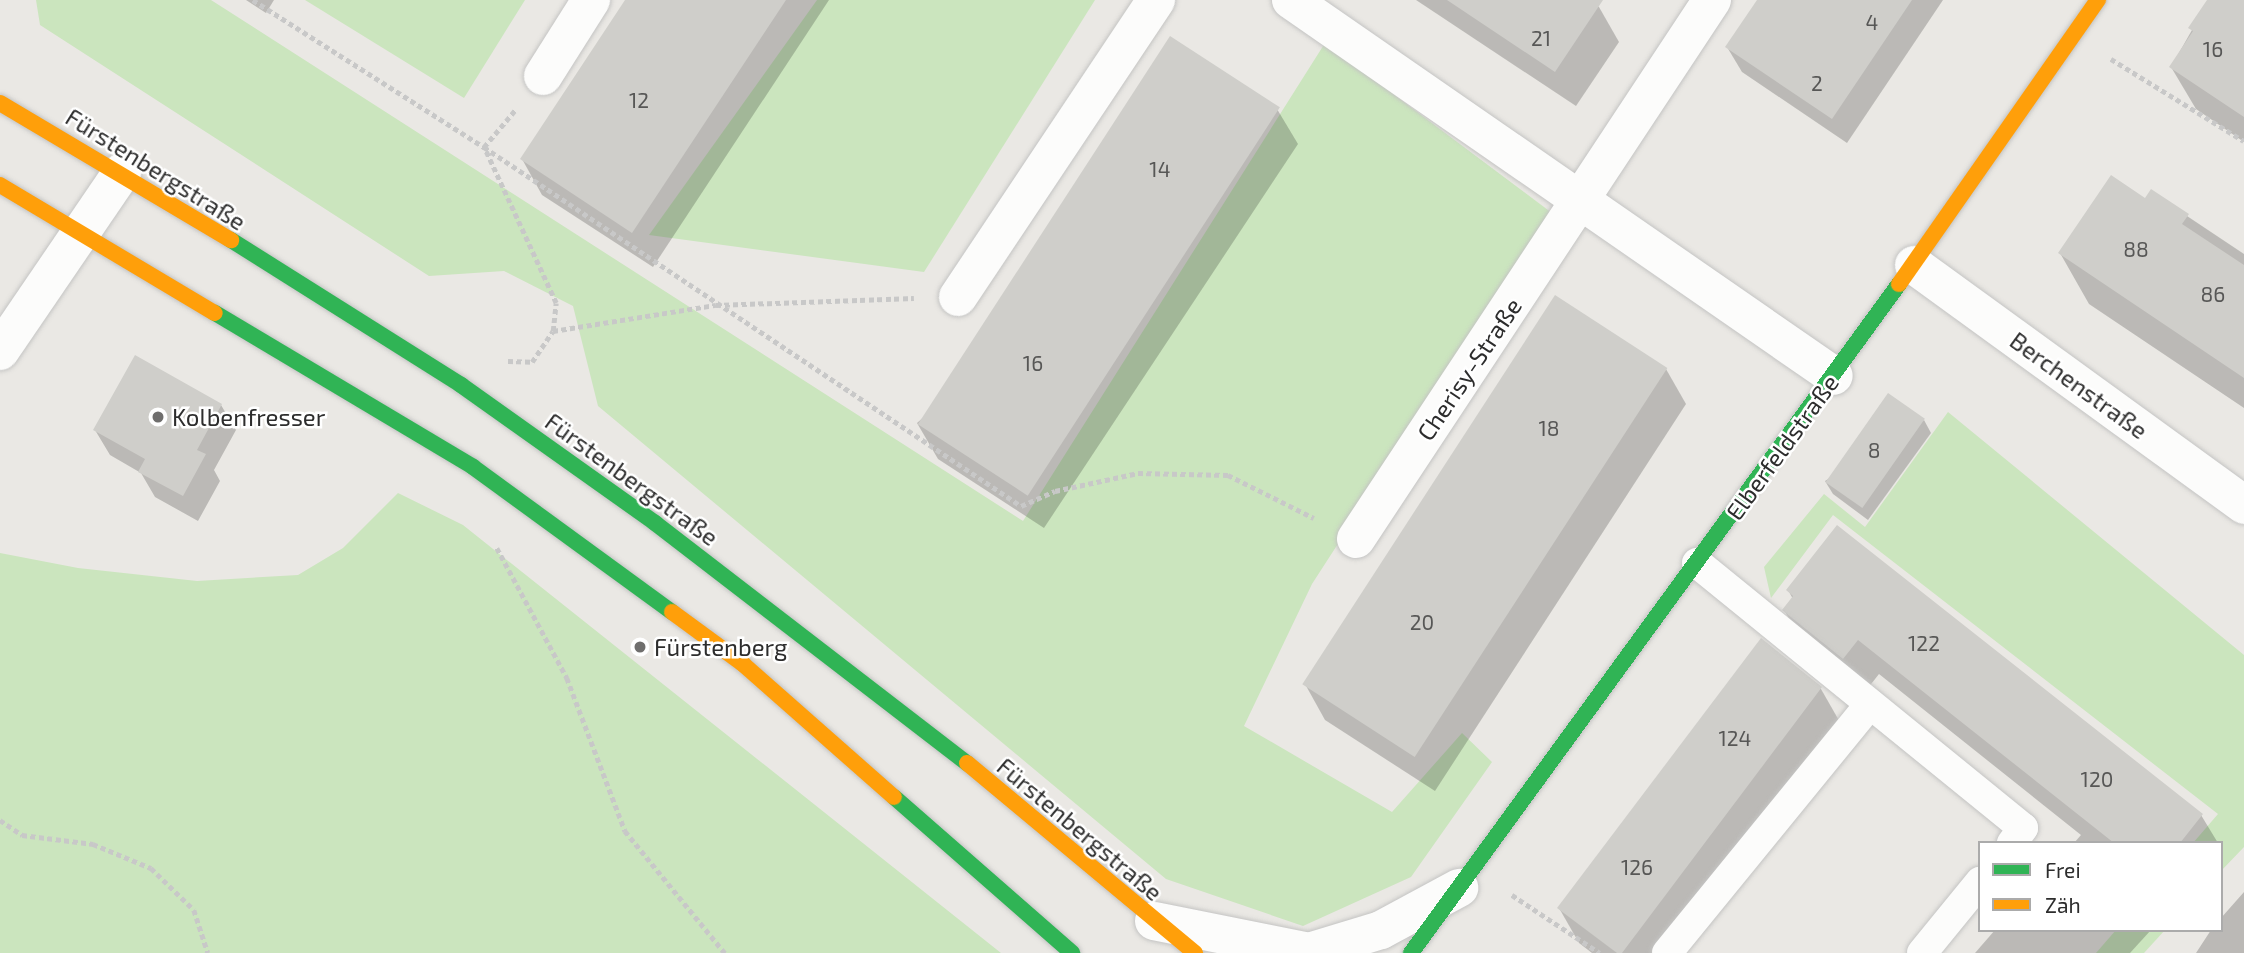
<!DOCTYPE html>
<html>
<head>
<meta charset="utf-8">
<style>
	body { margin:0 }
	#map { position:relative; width:2244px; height:953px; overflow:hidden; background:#eae8e4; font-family:"Exo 2",sans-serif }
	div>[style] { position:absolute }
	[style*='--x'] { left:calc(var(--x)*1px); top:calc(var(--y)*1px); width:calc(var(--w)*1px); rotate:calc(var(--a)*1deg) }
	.green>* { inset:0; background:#cbe5be }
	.shadow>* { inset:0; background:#0003 }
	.building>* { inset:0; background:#cfceca; transform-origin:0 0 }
	.path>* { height:4.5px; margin-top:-2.25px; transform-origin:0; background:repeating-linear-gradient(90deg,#c8c8c8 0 5px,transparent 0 8.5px) }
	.roads { filter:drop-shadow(0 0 2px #c4c4c3) drop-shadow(0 0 2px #c4c4c3) }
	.lane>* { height:30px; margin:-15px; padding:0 15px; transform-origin:15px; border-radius:15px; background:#fcfcfb }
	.street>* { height:38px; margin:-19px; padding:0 19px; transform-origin:19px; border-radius:19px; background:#fcfcfb }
	.fast>* { height:16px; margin:-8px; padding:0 8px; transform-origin:8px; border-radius:8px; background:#30b455 }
	.slow>* { height:16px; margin:-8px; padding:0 8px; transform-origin:8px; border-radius:8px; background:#ff9f0a }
	.dots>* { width:19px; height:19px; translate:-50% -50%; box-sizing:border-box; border:4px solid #fff; border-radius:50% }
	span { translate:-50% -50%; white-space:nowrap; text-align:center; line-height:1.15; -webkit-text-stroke:5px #fff; paint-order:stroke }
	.number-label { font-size:21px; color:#575756 }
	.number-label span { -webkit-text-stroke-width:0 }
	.street-label { font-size:24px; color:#2d2d2d }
	.poi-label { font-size:24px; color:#2d2d2d }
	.left { translate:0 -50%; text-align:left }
	.legend { position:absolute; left:1978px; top:841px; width:245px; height:91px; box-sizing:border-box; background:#fff; border:2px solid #ababab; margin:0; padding:9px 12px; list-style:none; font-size:21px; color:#2d2d2d }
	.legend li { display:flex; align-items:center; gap:14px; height:35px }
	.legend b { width:35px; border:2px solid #ababab }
</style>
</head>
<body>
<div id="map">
	<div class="green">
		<i style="clip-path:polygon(36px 0,211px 0,1023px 521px,1325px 43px,1552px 213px,1312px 584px,1244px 726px,1392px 812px,1462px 733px,1492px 762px,1411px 877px,1303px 926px,1166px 879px,598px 406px,573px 306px,504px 271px,429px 276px,40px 25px)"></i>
		<i style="clip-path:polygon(305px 0,525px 0,464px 98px)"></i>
		<i style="clip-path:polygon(817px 0,1095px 0,924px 272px,649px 235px)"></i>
		<i style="clip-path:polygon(1948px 412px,2244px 655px,2244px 847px,2221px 871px,2221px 843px,2193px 843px,2218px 814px,1833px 515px,1771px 598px,1764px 567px,1824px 494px,1865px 527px)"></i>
		<i style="clip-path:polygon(398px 493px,463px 525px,1001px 953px,0 953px,0 553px,78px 568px,197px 581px,298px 575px,343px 548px)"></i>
		<i style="clip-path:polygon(2116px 930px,2165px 930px,2144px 953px,2096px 953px)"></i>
	</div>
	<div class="shadow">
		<i style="clip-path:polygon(246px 0,274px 0,266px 13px)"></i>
		<i style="clip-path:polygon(627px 0,829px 0,653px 267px,542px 195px,522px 159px)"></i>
		<i style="clip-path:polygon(1416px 0,1589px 0,1599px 7px,1619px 42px,1576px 106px)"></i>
		<i style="clip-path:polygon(1759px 0,1943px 0,1847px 143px,1742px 72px,1727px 47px)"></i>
		<i style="clip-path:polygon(2209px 0,2244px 0,2244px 142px,2196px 109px,2171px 67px)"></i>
		<i style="clip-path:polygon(1277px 109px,1298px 144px,1044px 528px,938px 459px,917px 423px)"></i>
		<i style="clip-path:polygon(2151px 192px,2244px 254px,2244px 408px,2089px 304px,2060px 253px,2145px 201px)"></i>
		<i style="clip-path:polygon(1666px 369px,1686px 404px,1435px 791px,1325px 720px,1305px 684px)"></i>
		<i style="clip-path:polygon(221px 405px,236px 430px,214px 470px,220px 481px,198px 521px,155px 497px,141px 473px,110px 455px,95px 430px)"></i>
		<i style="clip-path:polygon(1924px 420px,1931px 433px,1868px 520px,1833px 494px,1825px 481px)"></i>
		<i style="clip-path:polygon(1788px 590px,2201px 815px,2218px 843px,2074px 843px,2081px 835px,1879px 674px,1864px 693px,1805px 645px,1784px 610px,1793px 599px)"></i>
		<i style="clip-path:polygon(1761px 640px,1821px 689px,1841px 724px,1669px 953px,1592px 953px,1579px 943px,1559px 908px)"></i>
		<i style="clip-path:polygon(2244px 892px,2244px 953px,2196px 953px,2211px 930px,2221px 930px,2221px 918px)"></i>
		<i style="clip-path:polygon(1995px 930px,2151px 930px,2130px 953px,1975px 953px)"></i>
	</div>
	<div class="building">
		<i style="clip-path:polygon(625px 0,786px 0,632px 233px,520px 159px)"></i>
		<i style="clip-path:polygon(1447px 0,1603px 0,1555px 72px)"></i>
		<i style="clip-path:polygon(1757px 0,1912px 0,1832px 119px,1725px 47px)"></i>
		<i style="clip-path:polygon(2207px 0,2244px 0,2244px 117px,2169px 67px,2193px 31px,2188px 28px)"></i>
		<i style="left:1170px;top:36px;width:131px;height:463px;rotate:33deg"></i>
		<i style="clip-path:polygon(2111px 175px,2145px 198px,2151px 189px,2189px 214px,2182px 224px,2244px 265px,2244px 378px,2058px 253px)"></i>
		<i style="left:1555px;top:295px;width:134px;height:464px;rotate:33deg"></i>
		<i style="clip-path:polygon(135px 355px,222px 404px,197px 450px,206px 454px,183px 496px,138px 472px,145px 459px,93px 430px)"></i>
		<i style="left:1888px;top:393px;width:45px;height:109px;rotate:35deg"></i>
		<i style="clip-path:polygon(1837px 525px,2203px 814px,2180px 843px,2114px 843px,1858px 640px,1843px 659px,1782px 610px,1793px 596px,1786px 590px)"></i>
		<i style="clip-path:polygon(1761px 638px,1822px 687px,1622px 953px,1617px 953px,1557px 908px)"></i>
	</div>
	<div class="path">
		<i style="--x:253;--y:0;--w:274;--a:32.5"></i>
		<i style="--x:484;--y:147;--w:646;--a:33.76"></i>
		<i style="--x:1021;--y:506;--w:37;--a:-24"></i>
		<i style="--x:1055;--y:491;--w:85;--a:-12.2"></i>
		<i style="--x:1138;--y:473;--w:90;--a:1.3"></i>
		<i style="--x:1228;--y:475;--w:96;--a:26.6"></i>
		<i style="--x:2111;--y:59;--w:156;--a:31.7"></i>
		<i style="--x:553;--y:331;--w:165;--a:-9.1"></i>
		<i style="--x:716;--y:305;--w:198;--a:-2"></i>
		<i style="--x:508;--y:361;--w:24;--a:2"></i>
		<i style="--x:532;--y:362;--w:37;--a:-56"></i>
		<i style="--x:553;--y:331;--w:28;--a:-84"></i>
		<i style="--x:556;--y:303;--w:172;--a:-114.8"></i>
		<i style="--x:484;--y:147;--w:50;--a:-49.9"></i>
		<i style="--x:497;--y:548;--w:148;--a:61.7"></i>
		<i style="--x:567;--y:678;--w:164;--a:69.2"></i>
		<i style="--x:625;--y:831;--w:158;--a:50.7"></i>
		<i style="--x:0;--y:820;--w:27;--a:34"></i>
		<i style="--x:22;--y:835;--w:72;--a:7.2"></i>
		<i style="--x:93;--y:844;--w:63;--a:22.5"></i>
		<i style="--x:151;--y:868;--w:60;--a:44.3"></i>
		<i style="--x:194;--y:910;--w:45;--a:72"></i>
		<i style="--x:1512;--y:895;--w:105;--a:33.4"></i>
	</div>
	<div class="roads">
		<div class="lane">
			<i style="--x:1697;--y:563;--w:420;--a:39.1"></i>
			<i style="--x:2023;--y:828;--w:19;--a:126"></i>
			<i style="--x:1667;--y:953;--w:321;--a:-50.8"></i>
			<i style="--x:1922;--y:953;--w:92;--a:-50.8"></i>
		</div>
		<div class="street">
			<i style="--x:1291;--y:0;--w:660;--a:34.7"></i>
			<i style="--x:543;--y:76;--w:90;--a:-57.7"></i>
			<i style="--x:1914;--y:265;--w:408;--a:36"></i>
			<i style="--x:958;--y:297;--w:357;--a:-56.3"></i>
			<i style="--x:0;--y:351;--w:217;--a:-55.7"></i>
			<i style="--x:1356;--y:539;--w:646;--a:-56.56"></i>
			<i style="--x:1154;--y:921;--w:158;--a:11.3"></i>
			<i style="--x:1309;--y:952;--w:75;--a:-17"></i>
			<i style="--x:1381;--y:930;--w:89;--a:-28.3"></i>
		</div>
		<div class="fast">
			<i style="--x:231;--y:240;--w:272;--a:32.2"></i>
			<i style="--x:461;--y:385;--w:238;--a:35.4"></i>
			<i style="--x:655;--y:523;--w:394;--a:37.6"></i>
			<i style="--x:215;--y:313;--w:300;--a:30.8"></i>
			<i style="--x:473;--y:467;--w:246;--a:36.1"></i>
			<i style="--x:894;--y:797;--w:237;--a:41.2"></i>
			<i style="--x:1411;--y:953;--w:828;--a:-53.89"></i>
		</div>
		<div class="slow">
			<i style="--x:0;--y:103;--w:269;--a:30.7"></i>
			<i style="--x:0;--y:185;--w:250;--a:30.8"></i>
			<i style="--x:1899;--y:284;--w:347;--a:-55"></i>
			<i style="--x:672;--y:612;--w:88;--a:36.2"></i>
			<i style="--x:743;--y:664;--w:201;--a:41.4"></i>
			<i style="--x:967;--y:763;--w:297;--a:39.8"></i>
		</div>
	</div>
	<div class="dots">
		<i style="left:158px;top:417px;background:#6f6e6d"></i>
		<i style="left:640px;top:647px;background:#6f6e6d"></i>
	</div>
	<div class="number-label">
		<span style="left:1872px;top:22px">4</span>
		<span style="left:1541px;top:38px">21</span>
		<span style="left:2213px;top:49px">16</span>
		<span style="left:1817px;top:83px">2</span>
		<span style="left:639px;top:100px">12</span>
		<span style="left:1160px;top:169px">14</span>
		<span style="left:2136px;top:249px">88</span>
		<span style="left:2213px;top:294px">86</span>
		<span style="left:1033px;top:363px">16</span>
		<span style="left:1549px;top:428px">18</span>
		<span style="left:1874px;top:450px">8</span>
		<span style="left:1422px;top:622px">20</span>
		<span style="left:1924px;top:643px">122</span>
		<span style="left:1735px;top:738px">124</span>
		<span style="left:2097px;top:779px">120</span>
		<span style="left:1637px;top:867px">126</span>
	</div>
	<div class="street-label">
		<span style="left:156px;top:169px;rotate:32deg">Fürstenbergstraße</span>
		<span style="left:1469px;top:369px;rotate:-56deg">Cherisy-Straße</span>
		<span style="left:2079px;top:385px;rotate:36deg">Berchenstraße</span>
		<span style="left:1782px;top:447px;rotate:-54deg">Elberfeldstraße</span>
		<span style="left:632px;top:479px;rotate:36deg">Fürstenbergstraße</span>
		<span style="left:1080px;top:829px;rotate:40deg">Fürstenbergstraße</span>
	</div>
	<div class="poi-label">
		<span class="left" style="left:172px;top:417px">Kolbenfresser</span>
		<span class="left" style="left:654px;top:647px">Fürstenberg</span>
	</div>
	<ul class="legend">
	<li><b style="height:9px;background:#30b455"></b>Frei</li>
	<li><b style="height:9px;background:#ff9f0a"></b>Zäh</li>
	</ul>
</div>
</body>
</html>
